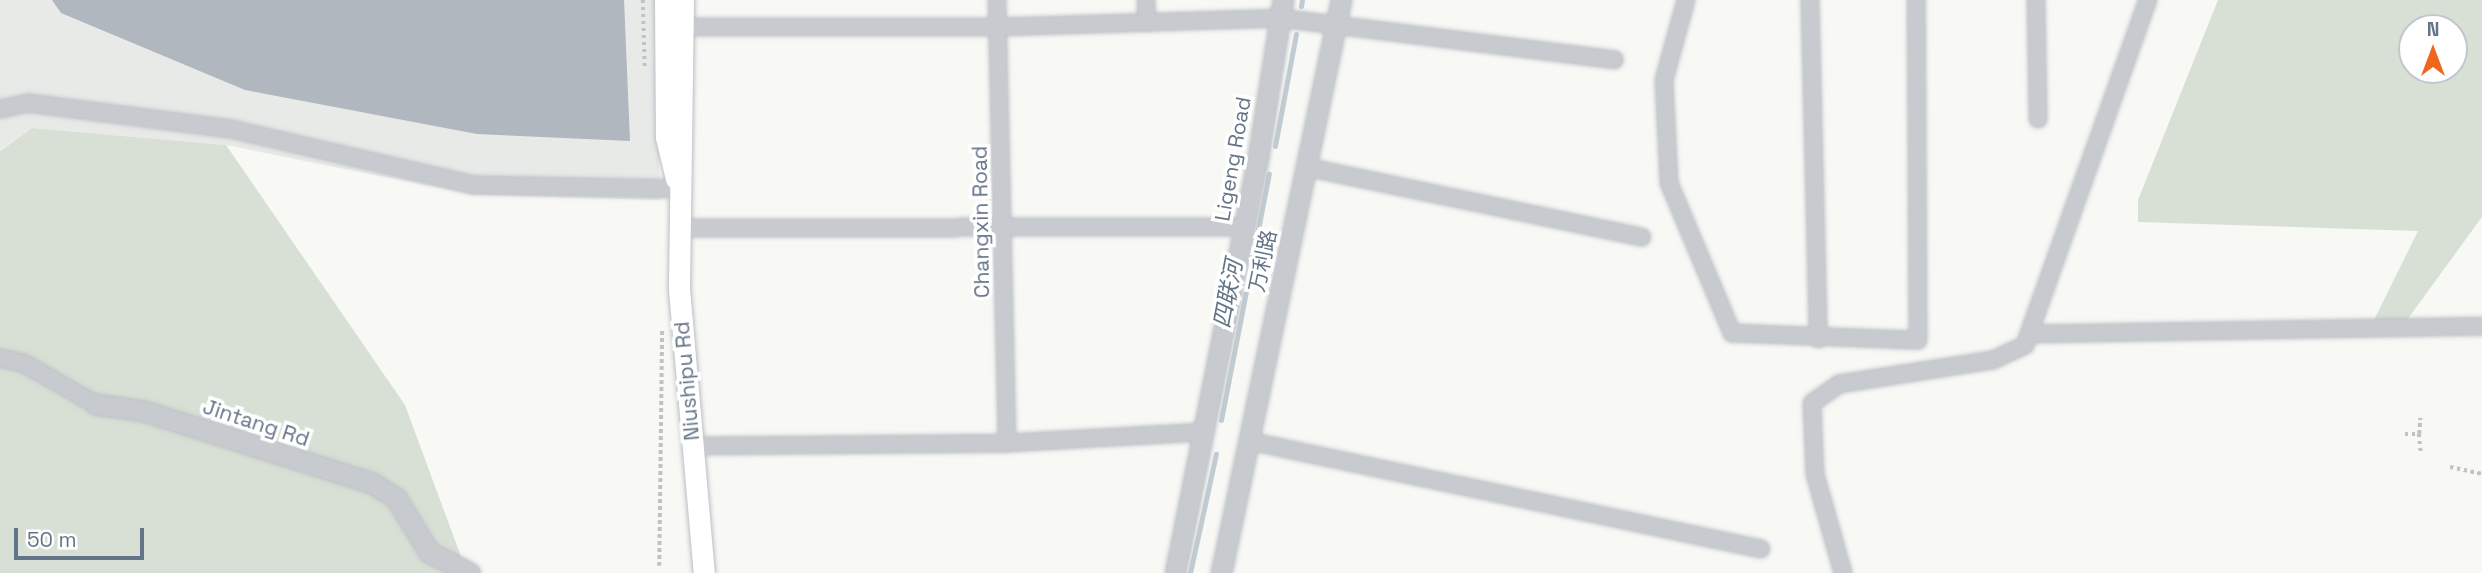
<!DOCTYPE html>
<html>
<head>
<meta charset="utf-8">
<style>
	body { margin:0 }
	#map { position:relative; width:2482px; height:573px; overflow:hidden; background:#f8f8f5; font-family:"Space Grotesk","Noto Sans SC",sans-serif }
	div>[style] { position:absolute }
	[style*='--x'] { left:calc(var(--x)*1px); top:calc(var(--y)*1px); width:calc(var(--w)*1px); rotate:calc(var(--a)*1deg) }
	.built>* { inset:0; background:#e8eae8 }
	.green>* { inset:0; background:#d8e0d5 }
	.stream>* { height:5px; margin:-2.5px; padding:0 2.5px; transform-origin:2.5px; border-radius:2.5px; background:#c1ccd2 }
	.building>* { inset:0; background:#b0b7be }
	.path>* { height:3.5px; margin-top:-1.75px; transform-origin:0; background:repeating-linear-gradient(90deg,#c0c2c5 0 3.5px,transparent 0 7px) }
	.roads { filter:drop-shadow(0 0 2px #bbbfc5) drop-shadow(0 0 2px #bbbfc5) }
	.minor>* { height:16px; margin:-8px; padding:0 8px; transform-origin:8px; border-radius:8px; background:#c7cace }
	.tertiary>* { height:19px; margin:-9.5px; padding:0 9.5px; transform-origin:9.5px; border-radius:9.5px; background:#c7cace }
	.secondary>* { height:21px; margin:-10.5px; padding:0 10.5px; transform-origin:10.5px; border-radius:10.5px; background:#fff }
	span { translate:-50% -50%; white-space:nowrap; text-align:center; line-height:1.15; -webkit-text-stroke:7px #fff; paint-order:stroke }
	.street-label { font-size:21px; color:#647488 }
	.water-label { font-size:23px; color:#607684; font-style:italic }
	.north { position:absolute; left:2398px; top:14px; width:70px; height:70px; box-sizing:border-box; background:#fff; border:2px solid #c1c7cf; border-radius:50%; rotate:0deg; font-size:19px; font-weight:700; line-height:28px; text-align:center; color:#647488 }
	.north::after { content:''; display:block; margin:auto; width:24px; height:32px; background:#f1661c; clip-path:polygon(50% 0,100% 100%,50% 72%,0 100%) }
	.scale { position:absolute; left:14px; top:528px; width:130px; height:32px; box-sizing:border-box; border:4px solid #647488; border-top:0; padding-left:9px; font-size:21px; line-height:24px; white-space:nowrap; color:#647488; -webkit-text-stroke:5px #fff; paint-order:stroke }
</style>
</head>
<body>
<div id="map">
	<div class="built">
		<i style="clip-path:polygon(0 0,655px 0,660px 200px,474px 195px,226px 145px,32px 128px,0 150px)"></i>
	</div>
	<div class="green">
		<i style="clip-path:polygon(evenodd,2218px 0,2482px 0,2482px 217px,2407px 320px,2372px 324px,2418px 231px,2138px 222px,2138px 200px,2218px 0,2412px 28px,2454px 28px,2454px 70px,2412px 70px,2412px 28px)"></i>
		<i style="clip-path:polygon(32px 128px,226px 145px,405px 405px,467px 573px,0 573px,0 151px)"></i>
	</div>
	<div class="stream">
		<i style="--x:1301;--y:6;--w:6;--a:-81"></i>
		<i style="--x:1275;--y:146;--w:114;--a:-79.4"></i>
		<i style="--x:1221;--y:420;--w:251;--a:-79"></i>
		<i style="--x:1190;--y:573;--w:122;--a:-77.7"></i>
	</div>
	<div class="building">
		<i style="clip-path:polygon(52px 0,624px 0,630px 141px,477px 134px,245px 90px,61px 13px)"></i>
	</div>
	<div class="path">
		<i style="--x:643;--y:0;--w:68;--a:88.3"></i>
		<i style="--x:2405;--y:434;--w:14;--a:0"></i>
		<i style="--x:2419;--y:434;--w:16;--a:-86"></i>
		<i style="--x:2419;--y:434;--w:18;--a:84"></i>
		<i style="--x:2450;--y:467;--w:33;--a:12"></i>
		<i style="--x:659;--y:566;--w:236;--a:-89.3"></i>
	</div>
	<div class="roads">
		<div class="minor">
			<i style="--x:997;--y:0;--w:443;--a:88.7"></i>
			<i style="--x:1146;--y:0;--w:23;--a:88"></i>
			<i style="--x:1686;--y:0;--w:83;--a:105.4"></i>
			<i style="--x:1664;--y:80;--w:103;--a:87.2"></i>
			<i style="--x:1669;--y:183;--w:163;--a:67.2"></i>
			<i style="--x:1732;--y:333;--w:186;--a:2.2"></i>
			<i style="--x:1918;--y:340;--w:340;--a:-90.3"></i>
			<i style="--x:1810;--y:0;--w:339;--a:88.6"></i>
			<i style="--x:2036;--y:0;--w:119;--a:89"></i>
			<i style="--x:671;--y:27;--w:327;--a:0"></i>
			<i style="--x:998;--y:27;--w:281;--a:-1.8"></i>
			<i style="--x:1279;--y:18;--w:338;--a:7.1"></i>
			<i style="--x:0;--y:109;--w:29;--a:-12"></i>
			<i style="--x:28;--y:103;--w:205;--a:7.3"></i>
			<i style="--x:231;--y:129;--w:249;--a:13"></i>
			<i style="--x:474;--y:185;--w:205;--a:1.1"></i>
			<i style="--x:1306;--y:167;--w:343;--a:11.8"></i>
			<i style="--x:679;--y:228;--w:566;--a:-0.1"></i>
			<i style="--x:2032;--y:334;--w:450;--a:-1"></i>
			<i style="--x:0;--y:358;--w:26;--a:13"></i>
			<i style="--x:25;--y:364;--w:81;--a:29.7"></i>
			<i style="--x:1249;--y:441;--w:523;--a:11.91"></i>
			<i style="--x:692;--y:446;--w:315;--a:-0.5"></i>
			<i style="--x:1007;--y:443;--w:198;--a:-3.2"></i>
			<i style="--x:1843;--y:573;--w:103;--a:-105.8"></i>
			<i style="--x:1815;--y:474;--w:71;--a:-92.4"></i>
			<i style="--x:1812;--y:403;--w:33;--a:-35"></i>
			<i style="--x:1839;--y:384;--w:156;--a:-8.9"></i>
			<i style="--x:1993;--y:360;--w:35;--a:-25"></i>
			<i style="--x:2025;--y:345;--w:366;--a:-70.4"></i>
		</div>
		<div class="tertiary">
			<i style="--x:95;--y:404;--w:49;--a:8.1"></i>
			<i style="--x:144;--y:411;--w:239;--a:17.5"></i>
			<i style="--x:372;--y:483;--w:28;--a:32"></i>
			<i style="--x:396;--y:498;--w:63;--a:58.6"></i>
			<i style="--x:429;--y:552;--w:46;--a:27.1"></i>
			<i style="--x:1175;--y:573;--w:424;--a:-78.7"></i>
			<i style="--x:1258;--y:157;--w:159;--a:-81"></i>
			<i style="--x:1221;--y:573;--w:585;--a:-78.17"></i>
		</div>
		<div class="secondary">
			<i style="--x:665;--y:0;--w:137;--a:89.6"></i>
			<i style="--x:666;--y:137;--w:43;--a:76.6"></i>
			<i style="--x:683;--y:0;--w:289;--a:90.8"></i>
			<i style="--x:679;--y:289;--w:285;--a:85"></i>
		</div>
	</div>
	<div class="street-label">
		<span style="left:1233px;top:159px;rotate:-80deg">Ligeng Road</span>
		<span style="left:981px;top:222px;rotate:-91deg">Changxin Road</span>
		<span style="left:1263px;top:261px;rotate:-78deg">万利路</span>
		<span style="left:687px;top:381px;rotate:-95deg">Niushipu Rd</span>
		<span style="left:256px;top:423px;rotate:18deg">Jintang Rd</span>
	</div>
	<div class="water-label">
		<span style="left:1228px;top:294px;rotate:-79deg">四联河</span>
	</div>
	<div class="north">N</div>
	<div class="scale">50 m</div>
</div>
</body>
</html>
